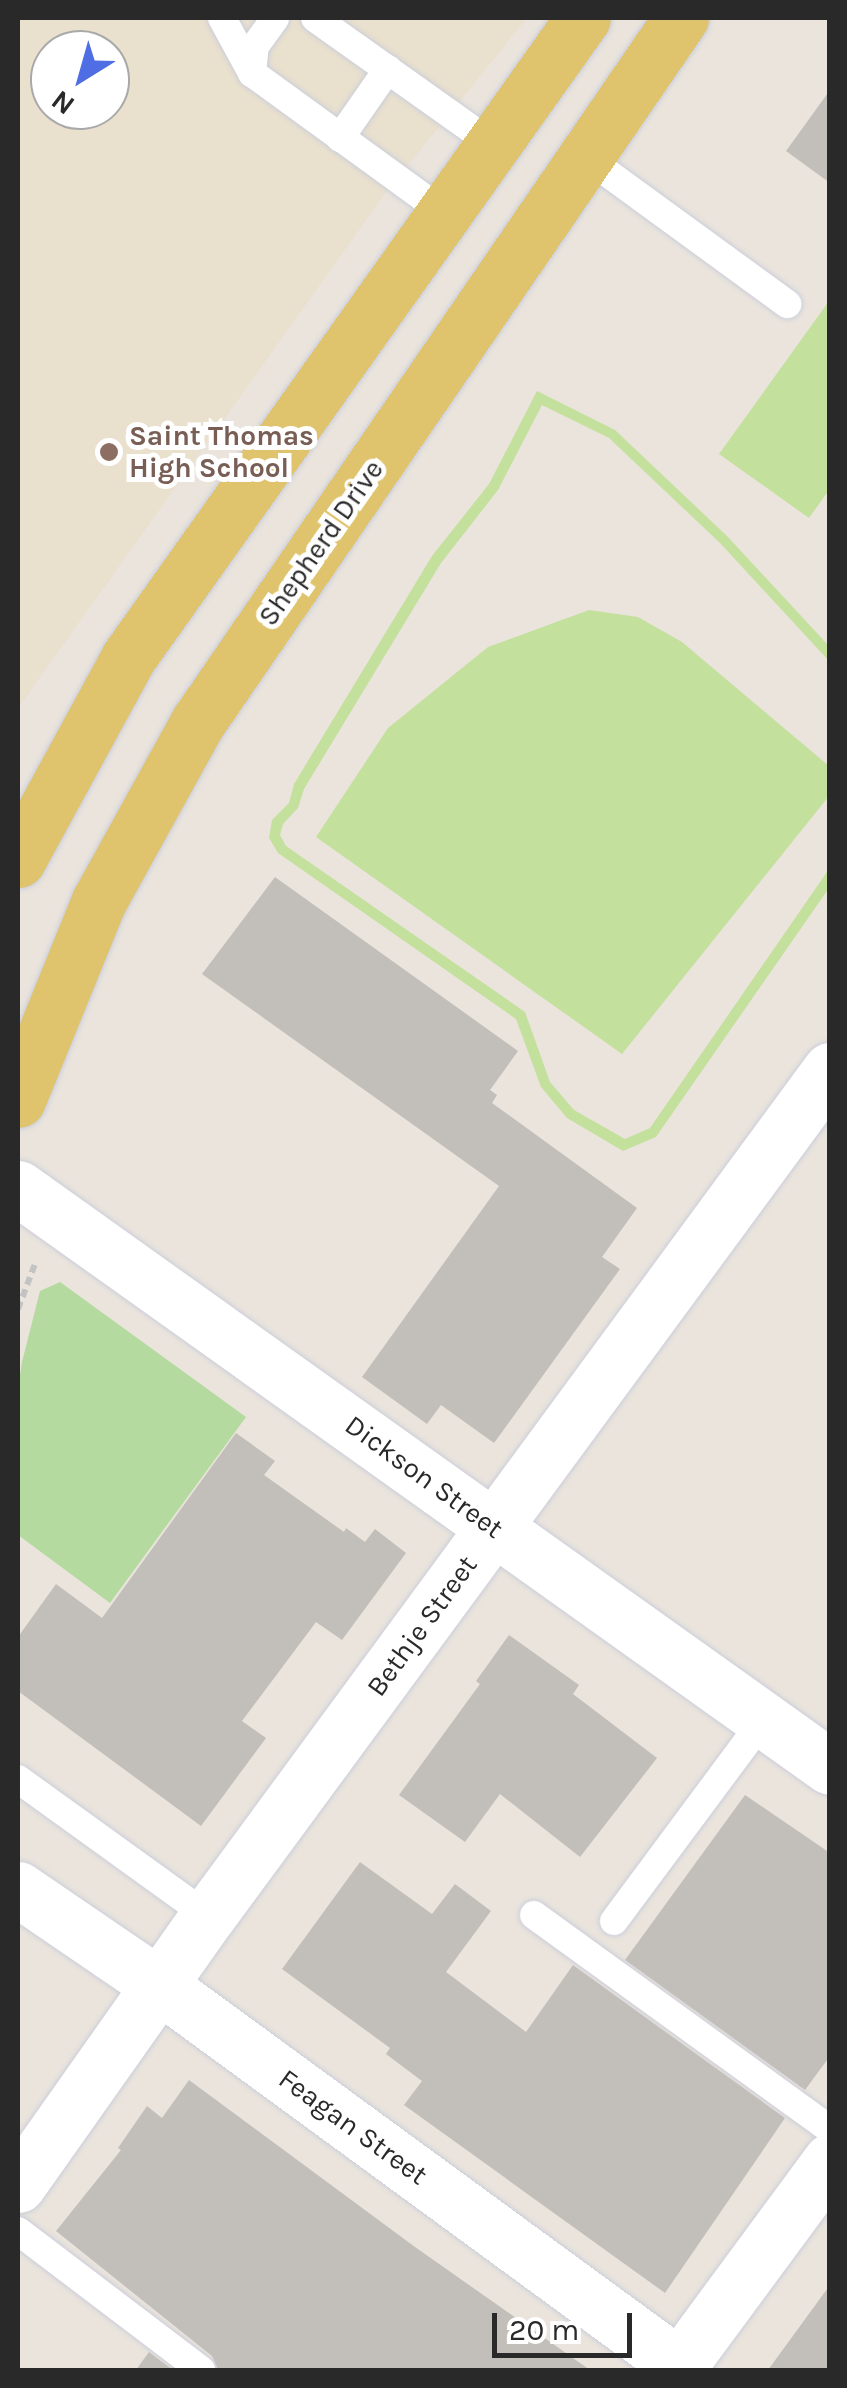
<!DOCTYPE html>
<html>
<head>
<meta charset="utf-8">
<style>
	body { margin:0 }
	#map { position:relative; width:847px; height:2388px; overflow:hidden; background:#eae4dd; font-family:Karla,sans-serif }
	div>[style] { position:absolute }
	.education>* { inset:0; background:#e9e0ce }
	.green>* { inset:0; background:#b5daa0 }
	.pitch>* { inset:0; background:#c4e09d }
	.building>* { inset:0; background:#c2beb9 }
	.path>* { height:6px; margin-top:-3px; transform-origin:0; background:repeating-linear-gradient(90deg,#c3c3c3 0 8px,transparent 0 13px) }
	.roads { filter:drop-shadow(0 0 2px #cbced9) drop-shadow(0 0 2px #cbced9) }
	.service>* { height:28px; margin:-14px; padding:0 14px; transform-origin:14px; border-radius:14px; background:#fff }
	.minor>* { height:55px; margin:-27.5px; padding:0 27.5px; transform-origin:27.5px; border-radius:27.5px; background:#fff }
	.tertiary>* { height:55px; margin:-27.5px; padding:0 27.5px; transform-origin:27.5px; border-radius:27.5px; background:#fff }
	.primary>* { height:55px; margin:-27.5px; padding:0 27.5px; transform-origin:27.5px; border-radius:27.5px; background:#dfc36d }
	.dots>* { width:28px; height:28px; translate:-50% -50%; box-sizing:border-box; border:5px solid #fff; border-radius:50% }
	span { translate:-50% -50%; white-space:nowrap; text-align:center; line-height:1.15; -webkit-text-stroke:10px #fff; paint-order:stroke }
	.education-label { font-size:28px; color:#785e54; font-weight:700 }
	.left { translate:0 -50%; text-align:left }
	.street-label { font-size:28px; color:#292929 }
	.frame { position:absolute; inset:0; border:20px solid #292929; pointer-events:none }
	.north { position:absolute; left:30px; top:30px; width:100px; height:100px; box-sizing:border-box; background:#fff; border:2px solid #a9a9a9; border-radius:50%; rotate:217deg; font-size:28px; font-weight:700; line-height:40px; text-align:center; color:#292929 }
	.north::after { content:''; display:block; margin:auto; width:35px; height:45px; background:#506ee3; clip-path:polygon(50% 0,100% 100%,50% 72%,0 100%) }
	.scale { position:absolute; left:492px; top:2313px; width:140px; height:45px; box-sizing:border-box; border:5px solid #292929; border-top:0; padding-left:12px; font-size:30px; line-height:35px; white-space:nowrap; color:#292929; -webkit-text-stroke:8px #fff; paint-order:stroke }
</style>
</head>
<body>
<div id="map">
	<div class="education">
		<div style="clip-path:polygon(evenodd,18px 18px,527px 18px,384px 195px,18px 708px,18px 18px,50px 50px,110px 50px,110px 110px,50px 110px,50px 50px)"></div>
	</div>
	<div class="green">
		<div style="clip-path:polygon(60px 1282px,246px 1417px,110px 1603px,18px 1535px,18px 1388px,22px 1362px,40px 1291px)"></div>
	</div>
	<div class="pitch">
		<div style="clip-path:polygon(829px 301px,829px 490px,809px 518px,719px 454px)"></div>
		<div style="clip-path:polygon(537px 391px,615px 430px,727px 536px,829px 646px,829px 661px,720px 543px,609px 438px,542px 405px,498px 490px,441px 563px,304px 789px,298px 808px,283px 824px,280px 835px,286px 846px,525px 1012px,550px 1082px,574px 1110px,625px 1139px,650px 1128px,829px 869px,829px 888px,656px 1137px,623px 1151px,567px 1118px,541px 1087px,516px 1019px,278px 853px,269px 838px,272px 820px,289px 803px,294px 784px,432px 556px,489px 484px)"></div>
		<div style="clip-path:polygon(589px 610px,638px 617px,682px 642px,829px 766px,829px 796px,622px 1054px,316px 837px,388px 728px,488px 647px)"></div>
	</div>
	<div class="building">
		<div style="clip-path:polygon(830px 90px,830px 183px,786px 151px)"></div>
		<div style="clip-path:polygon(275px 877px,518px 1051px,490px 1090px,497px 1095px,492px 1103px,637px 1208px,602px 1257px,620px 1269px,494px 1443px,441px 1405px,427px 1424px,362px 1377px,499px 1186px,202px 974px)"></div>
		<div style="clip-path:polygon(236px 1433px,275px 1461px,264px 1475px,344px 1532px,346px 1528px,365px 1542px,375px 1529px,406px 1553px,342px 1640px,316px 1622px,242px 1721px,266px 1738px,201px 1826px,18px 1691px,18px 1637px,56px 1584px,102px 1618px)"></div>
		<div style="clip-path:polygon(509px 1635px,579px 1685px,573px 1694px,657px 1758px,580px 1857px,500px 1794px,465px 1842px,399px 1795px,480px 1684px,476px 1681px)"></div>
		<div style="clip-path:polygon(745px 1795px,830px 1853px,830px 2056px,805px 2090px,625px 1960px)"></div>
		<div style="clip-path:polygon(360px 1862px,432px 1914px,455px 1884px,491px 1911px,446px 1972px,526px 2032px,573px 1965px,785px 2118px,665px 2293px,404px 2105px,422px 2081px,386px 2054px,390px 2048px,282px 1969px)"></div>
		<div style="clip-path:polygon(189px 2080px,415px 2247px,590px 2370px,218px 2370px,212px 2356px,56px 2231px,121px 2150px,118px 2148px,147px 2106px,162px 2118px)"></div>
		<div style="clip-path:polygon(830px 2285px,830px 2370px,768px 2370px)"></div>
		<div style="clip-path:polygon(149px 2352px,173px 2370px,136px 2370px)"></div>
	</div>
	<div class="path">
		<div style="left:18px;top:1309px;width:48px;rotate:-69.3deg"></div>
	</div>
	<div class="roads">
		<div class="service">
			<div style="left:222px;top:18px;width:63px;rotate:61.4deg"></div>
			<div style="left:252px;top:73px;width:238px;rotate:36deg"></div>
			<div style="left:315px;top:18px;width:221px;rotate:35.4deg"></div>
			<div style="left:252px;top:73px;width:27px;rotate:-84deg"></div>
			<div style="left:255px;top:46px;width:34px;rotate:-54deg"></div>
			<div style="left:340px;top:138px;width:84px;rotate:-55.2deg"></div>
			<div style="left:587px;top:158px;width:248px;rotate:36.1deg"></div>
			<div style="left:18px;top:1779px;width:234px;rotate:35.8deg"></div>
			<div style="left:534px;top:1915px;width:365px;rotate:35.9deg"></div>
			<div style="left:614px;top:1921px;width:252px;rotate:-53.4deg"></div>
			<div style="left:18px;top:2231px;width:230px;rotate:37.2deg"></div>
		</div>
		<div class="minor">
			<div style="left:18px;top:1188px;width:997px;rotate:35.49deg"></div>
			<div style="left:18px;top:2185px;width:329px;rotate:-54.8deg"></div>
			<div style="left:208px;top:1916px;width:1050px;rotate:-53.68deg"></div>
			<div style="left:676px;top:2370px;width:260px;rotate:-53.6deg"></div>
		</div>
		<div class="tertiary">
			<div style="left:18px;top:1889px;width:172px;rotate:34.3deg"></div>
			<div style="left:160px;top:1986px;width:650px;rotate:36.18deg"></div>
		</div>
		<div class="primary">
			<div style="left:18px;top:860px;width:230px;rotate:-61.4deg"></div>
			<div style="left:128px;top:658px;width:785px;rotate:-54.59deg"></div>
			<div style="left:18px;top:1100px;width:215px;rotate:-67.9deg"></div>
			<div style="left:99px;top:901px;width:205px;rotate:-61.1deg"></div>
			<div style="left:198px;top:722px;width:854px;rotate:-55.55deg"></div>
		</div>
	</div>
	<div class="dots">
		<div style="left:109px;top:452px;background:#8d6e63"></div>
	</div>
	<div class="education-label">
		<span class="left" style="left:129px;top:452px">Saint Thomas<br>High School</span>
	</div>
	<div class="street-label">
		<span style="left:321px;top:543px;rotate:-55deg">Shepherd Drive</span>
		<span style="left:424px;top:1477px;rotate:36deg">Dickson Street</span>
		<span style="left:422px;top:1626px;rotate:-54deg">Bethje Street</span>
		<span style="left:353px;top:2127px;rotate:36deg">Feagan Street</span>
	</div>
	<div class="frame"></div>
	<div class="north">N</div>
	<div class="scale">20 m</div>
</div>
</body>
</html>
